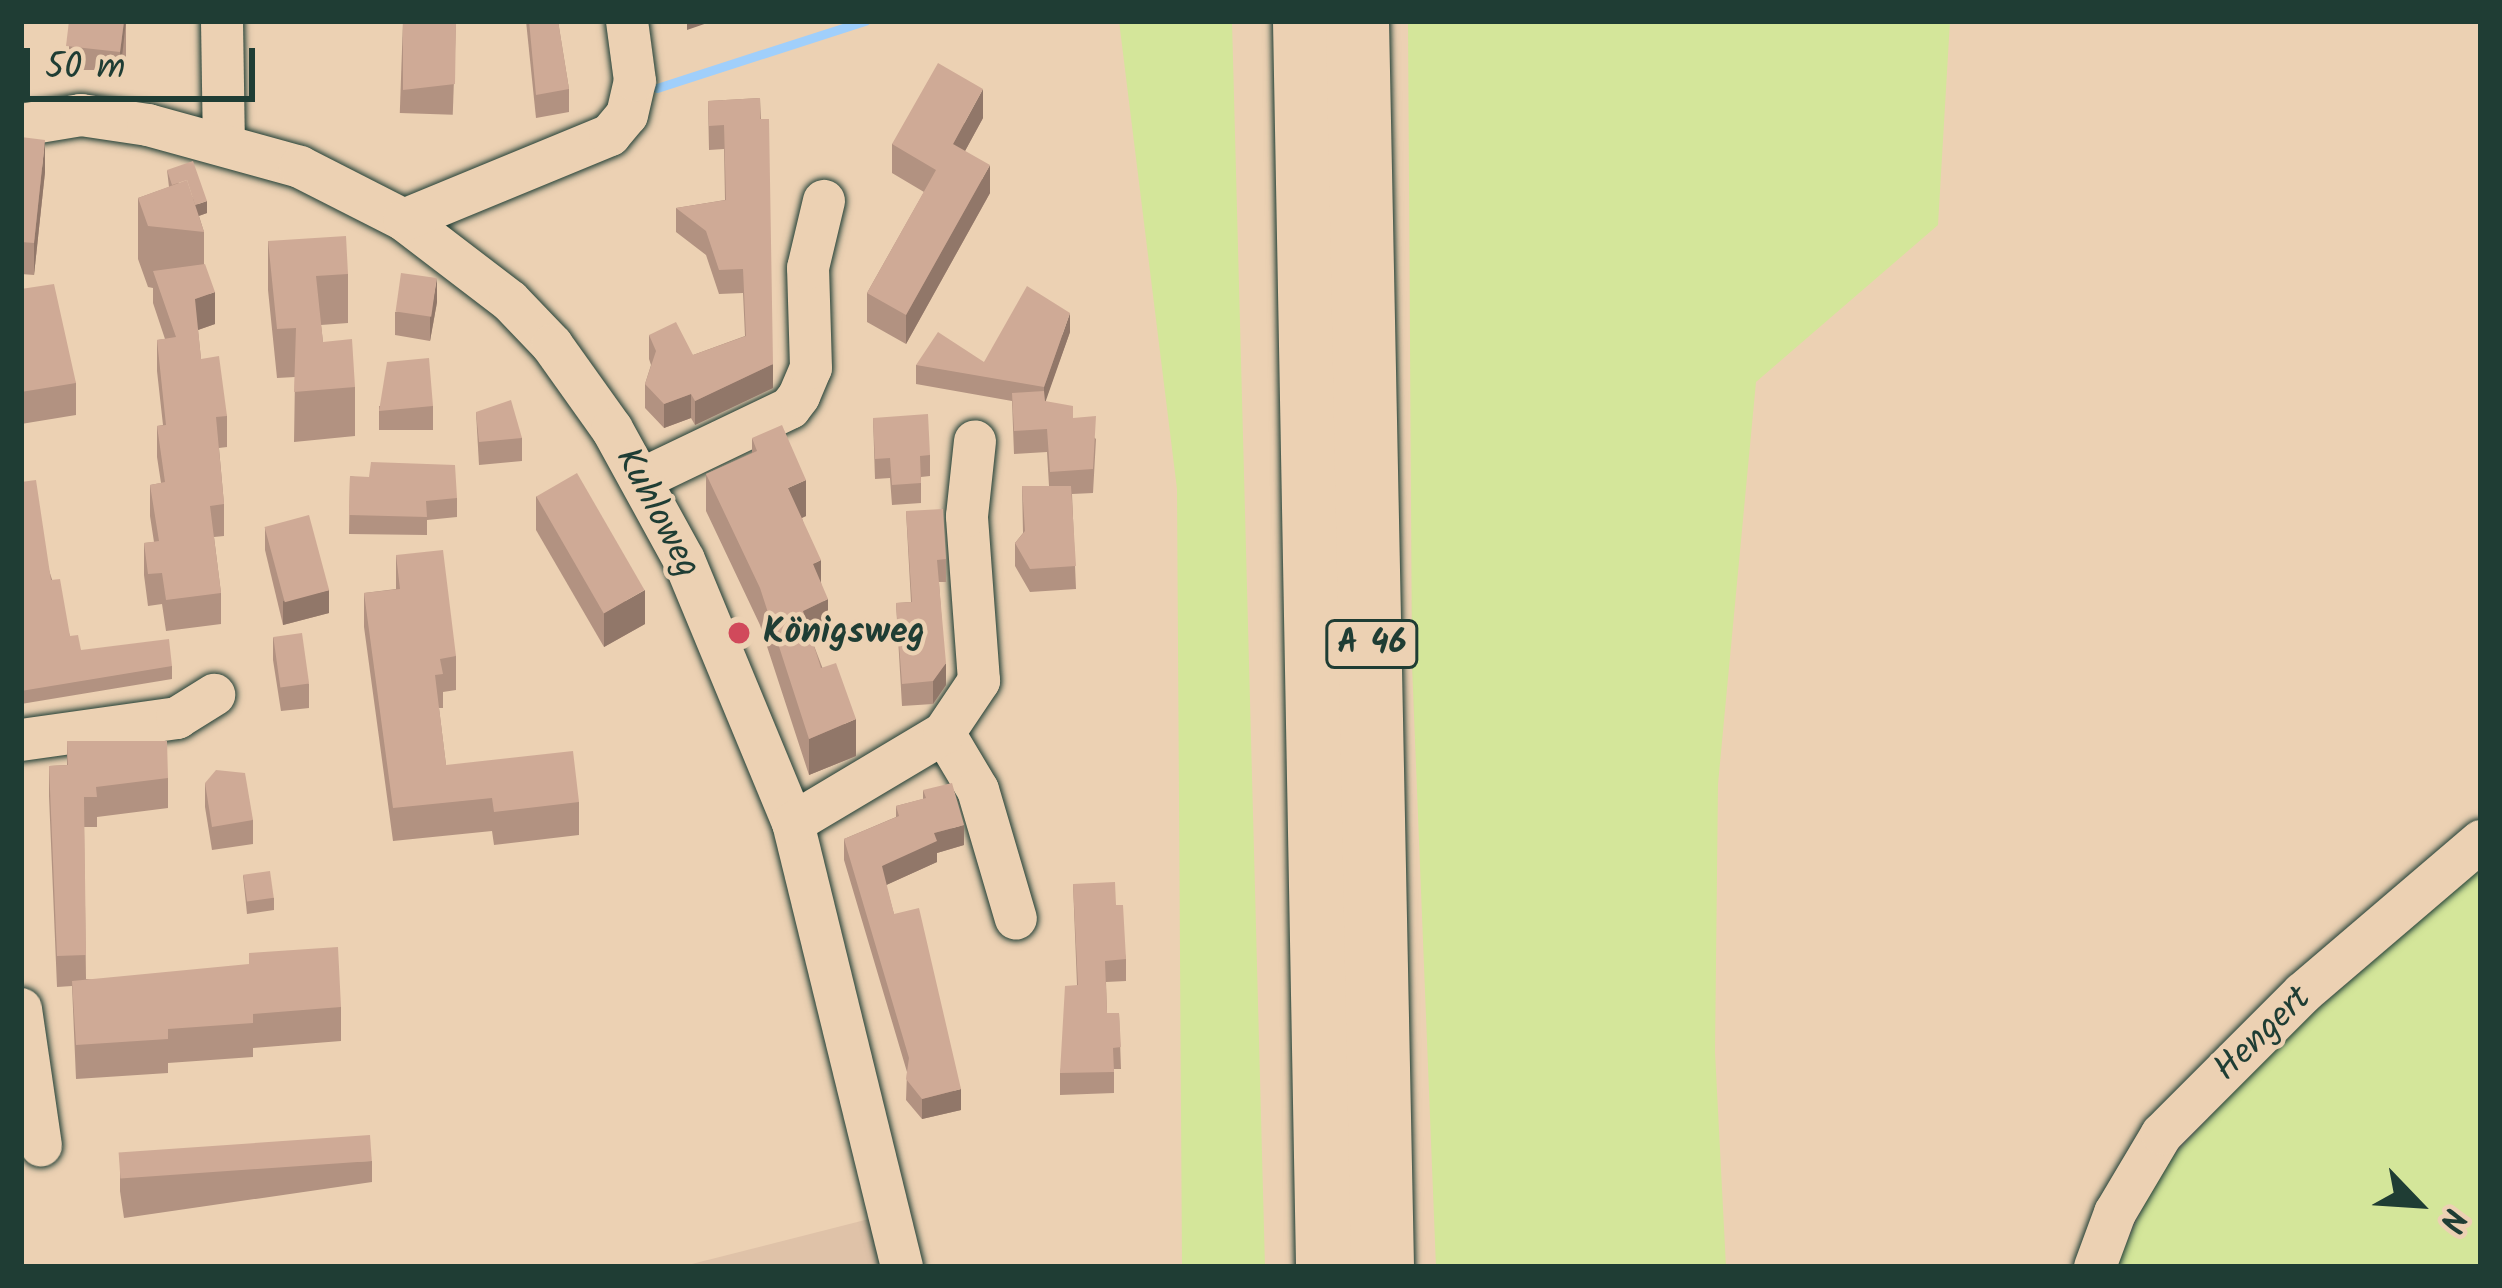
<!DOCTYPE html>
<html>
<head>
<meta charset="utf-8">
<style>
	body { margin:0 }
	#map { position:relative; width:2502px; height:1288px; overflow:hidden; background:#ecd1b3; font-family:Kalam,sans-serif }
	div>[style] { position:absolute }
	.built>* { inset:0; background:#dfc2a8 }
	.green>* { inset:0; background:#d4e69a }
	.stream>* { height:9px; margin:-4.5px; padding:0 4.5px; transform-origin:4.5px; border-radius:4.5px; background:#a0cffb }
	.roads { filter:drop-shadow(0 0 3px #1f3d34) drop-shadow(0 0 3px #1f3d34) }
	.minor>* { height:42px; margin:-21px; padding:0 21px; transform-origin:21px; border-radius:21px; background:#ecd1b3 }
	.highway>* { height:63px; margin:-31.5px; padding:0 31.5px; transform-origin:31.5px; border-radius:31.5px; background:#ecd1b3 }
	.wall>* { inset:0; background:#b29281; transform-origin:0 0 }
	.shaded-wall>* { inset:0; background:#917769 }
	.building>* { inset:0; background:#cfaa96; transform-origin:0 0 }
	.dots>* { width:33px; height:33px; translate:-50% -50%; box-sizing:border-box; border:6px solid #ecd1b3; border-radius:50% }
	span { translate:-50% -50%; white-space:nowrap; text-align:center; line-height:1.15; -webkit-text-stroke:9px #ecd1b3; paint-order:stroke }
	.shield-label span { padding:3px 9px; background:#ecd1b3; border:3px solid; border-radius:9px; -webkit-text-stroke-width:0 }
	.shield-label { font-size:33px; color:#1f3d34; font-weight:700 }
	.street-label { font-size:36px; color:#1f3d34 }
	.poi-label { font-size:36px; color:#1f3d34; font-weight:700 }
	.left { translate:0 -50%; text-align:left }
	.frame { position:absolute; inset:0; border:24px solid #1f3d34; pointer-events:none }
	.north { position:absolute; left:2358px; top:1144px; width:120px; height:120px; -webkit-text-stroke:9px #ecd1b3; paint-order:stroke; rotate:115deg; font-size:33px; font-weight:700; line-height:48px; text-align:center; color:#1f3d34 }
	.north::after { content:''; display:block; margin:auto; width:42px; height:54px; background:#1f3d34; clip-path:polygon(50% 0,100% 100%,50% 72%,0 100%) }
	.scale { position:absolute; left:24px; top:48px; width:231px; height:54px; box-sizing:border-box; border:6px solid #1f3d34; border-top:0; padding-left:15px; font-size:36px; line-height:42px; white-space:nowrap; color:#1f3d34; -webkit-text-stroke:9px #ecd1b3; paint-order:stroke }
</style>
</head>
<body>
<div id="map">
	<div class="built">
		<div style="clip-path:polygon(869px 1219px,881px 1267px,680px 1267px)"></div>
	</div>
	<div class="green">
		<div style="clip-path:polygon(1119px 21px,1232px 21px,1265px 1267px,1182px 1267px,1177px 489px)"></div>
		<div style="clip-path:polygon(1408px 21px,1950px 21px,1938px 225px,1756px 382px,1718px 784px,1715px 1052px,1726px 1267px,1436px 1267px,1412px 665px)"></div>
		<div style="clip-path:polygon(2481px 868px,2481px 1267px,2116px 1267px,2160px 1170px,2284px 1038px)"></div>
	</div>
	<div class="stream">
		<div style="left:657px;top:88px;width:219px;rotate:-17.9deg"></div>
	</div>
	<div class="roads">
		<div class="minor">
			<div style="left:222px;top:21px;width:122px;rotate:89.1deg"></div>
			<div style="left:21px;top:125px;width:61px;rotate:-9.5deg"></div>
			<div style="left:81px;top:115px;width:68px;rotate:8.5deg"></div>
			<div style="left:148px;top:125px;width:158px;rotate:15.4deg"></div>
			<div style="left:300px;top:167px;width:117px;rotate:27deg"></div>
			<div style="left:404px;top:220px;width:133px;rotate:37.4deg"></div>
			<div style="left:510px;top:301px;width:61px;rotate:46.3deg"></div>
			<div style="left:552px;top:345px;width:103px;rotate:54.5deg"></div>
			<div style="left:612px;top:429px;width:149px;rotate:61.2deg"></div>
			<div style="left:684px;top:560px;width:285px;rotate:67.5deg"></div>
			<div style="left:793px;top:823px;width:457px;rotate:76.2deg"></div>
			<div style="left:404px;top:220px;width:223px;rotate:-22.4deg"></div>
			<div style="left:610px;top:135px;width:26px;rotate:-50deg"></div>
			<div style="left:627px;top:115px;width:35px;rotate:-77deg"></div>
			<div style="left:635px;top:81px;width:61px;rotate:-97.6deg"></div>
			<div style="left:642px;top:479px;width:164px;rotate:-25.6deg"></div>
			<div style="left:790px;top:408px;width:15px;rotate:-53deg"></div>
			<div style="left:799px;top:396px;width:30px;rotate:-67deg"></div>
			<div style="left:811px;top:368px;width:100px;rotate:-91.7deg"></div>
			<div style="left:808px;top:268px;width:69px;rotate:-76.6deg"></div>
			<div style="left:944px;top:733px;width:66px;rotate:59.2deg"></div>
			<div style="left:978px;top:790px;width:134px;rotate:73.6deg"></div>
			<div style="left:21px;top:740px;width:158px;rotate:-8deg"></div>
			<div style="left:177px;top:718px;width:44px;rotate:-31.9deg"></div>
			<div style="left:793px;top:823px;width:176px;rotate:-30.8deg"></div>
			<div style="left:944px;top:733px;width:63px;rotate:-56.1deg"></div>
			<div style="left:979px;top:681px;width:165px;rotate:-94.2deg"></div>
			<div style="left:967px;top:516px;width:75px;rotate:-83.9deg"></div>
			<div style="left:21px;top:1009px;width:138px;rotate:81.7deg"></div>
			<div style="left:2095px;top:1267px;width:58px;rotate:-69.7deg"></div>
			<div style="left:2115px;top:1213px;width:92px;rotate:-59.3deg"></div>
			<div style="left:2162px;top:1134px;width:199px;rotate:-45deg"></div>
			<div style="left:2303px;top:993px;width:234px;rotate:-40.5deg"></div>
		</div>
		<div class="highway">
			<div style="left:1304px;top:21px;width:1246px;rotate:88.94deg"></div>
			<div style="left:1357px;top:21px;width:1246px;rotate:88.85deg"></div>
		</div>
	</div>
	<div class="wall">
		<div style="left:69px;top:21px;width:57px;height:49px"></div>
		<div style="left:403px;top:21px;width:53px;height:92px;rotate:2deg"></div>
		<div style="clip-path:polygon(526px 21px,558px 21px,569px 89px,569px 112px,536px 118px)"></div>
		<div style="clip-path:polygon(760px 98px,773px 388px,695px 425px,691px 418px,664px 428px,645px 408px,645px 384px,651px 365px,649px 359px,649px 335px,693px 355px,745px 336px,743px 293px,719px 294px,706px 255px,676px 232px,676px 208px,725px 200px,724px 149px,709px 150px,708px 101px)"></div>
		<div style="clip-path:polygon(983px 118px,965px 151px,990px 193px,906px 344px,867px 322px,867px 293px,924px 192px,892px 173px,892px 144px)"></div>
		<div style="clip-path:polygon(21px 137px,45px 172px,34px 275px,21px 274px)"></div>
		<div style="clip-path:polygon(167px 170px,207px 213px,199px 216px,204px 232px,204px 264px,215px 324px,198px 330px,201px 359px,227px 416px,227px 447px,219px 448px,224px 504px,224px 536px,214px 537px,221px 593px,221px 624px,166px 631px,162px 604px,148px 606px,144px 575px,144px 543px,154px 542px,150px 516px,150px 485px,161px 483px,157px 457px,157px 426px,163px 425px,157px 371px,157px 340px,165px 339px,153px 303px,153px 288px,148px 287px,138px 259px,138px 198px,169px 187px)"></div>
		<div style="clip-path:polygon(268px 241px,348px 274px,348px 323px,321px 325px,323px 342px,355px 387px,355px 436px,294px 442px,295px 377px,277px 378px,268px 290px)"></div>
		<div style="clip-path:polygon(21px 289px,76px 383px,76px 415px,21px 424px)"></div>
		<div style="clip-path:polygon(437px 302px,430px 341px,395px 335px,395px 312px)"></div>
		<div style="clip-path:polygon(1070px 332px,1045px 401px,1073px 418px,1096px 439px,1093px 493px,1072px 494px,1076px 589px,1030px 592px,1015px 566px,1015px 543px,1023px 533px,1022px 486px,1049px 486px,1047px 452px,1014px 454px,1012px 401px,916px 384px,916px 365px,984px 362px)"></div>
		<div style="left:433px;top:406px;width:24px;height:54px;rotate:90deg"></div>
		<div style="clip-path:polygon(476px 412px,522px 438px,522px 461px,479px 465px)"></div>
		<div style="clip-path:polygon(873px 418px,930px 455px,930px 476px,921px 477px,921px 503px,892px 505px,890px 478px,875px 479px)"></div>
		<div style="clip-path:polygon(752px 438px,806px 516px,802px 518px,821px 582px,828px 636px,813px 643px,856px 756px,809px 775px,760px 625px,706px 511px,706px 474px,752px 453px)"></div>
		<div style="clip-path:polygon(350px 476px,457px 498px,457px 517px,427px 520px,427px 535px,349px 534px)"></div>
		<div style="clip-path:polygon(21px 482px,70px 636px,81px 650px,172px 666px,172px 679px,21px 704px)"></div>
		<div style="clip-path:polygon(536px 496px,645px 624px,604px 647px,536px 530px)"></div>
		<div style="clip-path:polygon(906px 511px,946px 559px,946px 582px,939px 582px,946px 685px,933px 704px,902px 706px,896px 603px,911px 602px)"></div>
		<div style="clip-path:polygon(265px 527px,329px 613px,283px 625px,265px 550px)"></div>
		<div style="clip-path:polygon(396px 555px,456px 656px,456px 690px,443px 692px,443px 708px,439px 708px,446px 765px,579px 802px,579px 835px,494px 845px,492px 831px,393px 841px,364px 627px,364px 593px,396px 589px)"></div>
		<div style="clip-path:polygon(273px 637px,309px 684px,309px 708px,281px 711px,273px 660px)"></div>
		<div style="clip-path:polygon(67px 741px,168px 778px,168px 808px,97px 817px,97px 827px,84px 827px,86px 979px,341px 1007px,341px 1041px,253px 1048px,253px 1057px,168px 1063px,168px 1073px,76px 1079px,72px 986px,57px 987px,49px 796px,49px 766px,67px 765px)"></div>
		<div style="clip-path:polygon(205px 783px,253px 820px,253px 844px,212px 850px,205px 807px)"></div>
		<div style="clip-path:polygon(923px 790px,964px 845px,937px 853px,937px 862px,886px 885px,894px 914px,961px 1110px,922px 1119px,906px 1100px,907px 1072px,844px 860px,844px 839px,896px 817px,896px 806px,923px 799px)"></div>
		<div style="clip-path:polygon(243px 875px,274px 898px,274px 910px,247px 914px)"></div>
		<div style="clip-path:polygon(1073px 884px,1116px 905px,1126px 959px,1126px 981px,1106px 982px,1107px 1013px,1119px 1013px,1121px 1069px,1114px 1069px,1114px 1093px,1060px 1095px,1060px 1073px,1077px 985px)"></div>
		<div style="clip-path:polygon(372px 1161px,372px 1182px,124px 1218px,120px 1191px,120px 1170px)"></div>
	</div>
	<div class="shaded-wall">
		<div style="clip-path:polygon(124px 21px,126px 21px,120px 75px,120px 52px)"></div>
		<div style="clip-path:polygon(687px 21px,713px 21px,687px 30px)"></div>
		<div style="clip-path:polygon(983px 89px,983px 118px,953px 173px,953px 144px)"></div>
		<div style="clip-path:polygon(45px 140px,45px 172px,34px 275px,34px 243px)"></div>
		<div style="clip-path:polygon(990px 165px,990px 193px,906px 344px,906px 315px)"></div>
		<div style="clip-path:polygon(207px 201px,207px 213px,181px 222px,181px 210px)"></div>
		<div style="clip-path:polygon(437px 278px,437px 302px,430px 341px,430px 317px)"></div>
		<div style="clip-path:polygon(215px 292px,215px 324px,195px 331px,195px 299px)"></div>
		<div style="clip-path:polygon(1070px 313px,1070px 332px,1044px 406px,1044px 387px)"></div>
		<div style="clip-path:polygon(773px 364px,773px 388px,695px 425px,695px 401px)"></div>
		<div style="clip-path:polygon(691px 394px,691px 418px,664px 428px,664px 404px)"></div>
		<div style="clip-path:polygon(806px 480px,806px 516px,788px 524px,788px 488px)"></div>
		<div style="clip-path:polygon(821px 560px,821px 597px,813px 564px)"></div>
		<div style="clip-path:polygon(329px 590px,329px 613px,283px 625px,283px 601px)"></div>
		<div style="clip-path:polygon(645px 590px,645px 624px,604px 647px,604px 613px)"></div>
		<div style="clip-path:polygon(828px 599px,828px 636px,803px 648px,803px 611px)"></div>
		<div style="clip-path:polygon(946px 663px,946px 685px,933px 704px,933px 681px)"></div>
		<div style="clip-path:polygon(856px 719px,856px 756px,809px 775px,809px 739px)"></div>
		<div style="clip-path:polygon(964px 825px,964px 845px,937px 853px,937px 862px,882px 887px,882px 866px,934px 833px)"></div>
		<div style="clip-path:polygon(961px 1089px,961px 1110px,922px 1119px,922px 1099px)"></div>
	</div>
	<div class="building">
		<div style="clip-path:polygon(69px 21px,124px 21px,120px 52px,66px 46px)"></div>
		<div style="clip-path:polygon(403px 21px,448px 21px,449px 24px,456px 23px,455px 84px,403px 90px)"></div>
		<div style="clip-path:polygon(529px 21px,558px 21px,569px 89px,536px 95px)"></div>
		<div style="clip-path:polygon(938px 63px,983px 89px,953px 144px,990px 165px,906px 315px,867px 293px,936px 170px,892px 144px)"></div>
		<div style="clip-path:polygon(760px 98px,760px 119px,769px 119px,773px 364px,695px 401px,691px 394px,664px 404px,645px 384px,656px 351px,649px 335px,676px 322px,693px 355px,746px 336px,743px 269px,719px 270px,706px 231px,676px 208px,726px 200px,724px 125px,709px 126px,708px 101px)"></div>
		<div style="clip-path:polygon(21px 137px,45px 140px,34px 243px,21px 242px)"></div>
		<div style="clip-path:polygon(193px 161px,207px 201px,195px 205px,187px 180px,172px 185px,167px 170px)"></div>
		<div style="clip-path:polygon(187px 180px,204px 232px,148px 226px,138px 198px)"></div>
		<div style="clip-path:polygon(346px 236px,348px 274px,316px 276px,323px 342px,352px 339px,355px 387px,294px 392px,296px 328px,277px 329px,268px 241px)"></div>
		<div style="clip-path:polygon(205px 264px,215px 292px,195px 299px,201px 359px,219px 356px,227px 416px,216px 417px,224px 504px,210px 506px,221px 593px,166px 600px,162px 573px,148px 574px,144px 543px,159px 541px,150px 485px,165px 482px,157px 426px,166px 425px,157px 340px,176px 337px,153px 271px)"></div>
		<div style="left:401px;top:273px;width:36px;height:39px;rotate:8deg"></div>
		<div style="clip-path:polygon(54px 284px,76px 383px,21px 392px,21px 305px,24px 305px,21px 289px)"></div>
		<div style="clip-path:polygon(1027px 286px,1070px 313px,1044px 387px,916px 365px,938px 332px,984px 362px)"></div>
		<div style="clip-path:polygon(429px 358px,433px 406px,379px 411px,387px 362px)"></div>
		<div style="clip-path:polygon(1044px 391px,1045px 401px,1073px 406px,1073px 418px,1096px 416px,1093px 469px,1050px 472px,1047px 429px,1014px 431px,1012px 393px)"></div>
		<div style="clip-path:polygon(511px 400px,522px 438px,479px 442px,476px 412px)"></div>
		<div style="clip-path:polygon(928px 414px,930px 455px,920px 456px,921px 483px,892px 485px,890px 458px,875px 459px,873px 418px)"></div>
		<div style="clip-path:polygon(782px 425px,806px 480px,788px 488px,821px 560px,813px 564px,828px 599px,803px 611px,821px 668px,836px 663px,856px 719px,809px 739px,760px 588px,706px 474px,757px 451px,752px 438px)"></div>
		<div style="clip-path:polygon(371px 462px,455px 465px,457px 498px,426px 501px,427px 517px,349px 515px,350px 476px,369px 477px)"></div>
		<div style="left:577px;top:473px;width:135px;height:47px;rotate:60deg"></div>
		<div style="clip-path:polygon(36px 480px,51px 580px,60px 579px,70px 636px,78px 635px,81px 650px,169px 639px,172px 666px,21px 691px,21px 482px)"></div>
		<div style="clip-path:polygon(1022px 486px,1071px 486px,1076px 566px,1030px 569px,1015px 543px,1025px 531px)"></div>
		<div style="clip-path:polygon(943px 509px,946px 559px,937px 560px,946px 663px,933px 681px,902px 684px,896px 603px,912px 602px,906px 511px)"></div>
		<div style="left:309px;top:515px;width:78px;height:46px;rotate:75deg"></div>
		<div style="clip-path:polygon(443px 550px,456px 656px,440px 659px,443px 674px,435px 675px,446px 765px,573px 751px,579px 802px,494px 812px,492px 798px,393px 808px,364px 593px,400px 589px,396px 555px)"></div>
		<div style="left:302px;top:633px;width:51px;height:29px;rotate:82deg"></div>
		<div style="clip-path:polygon(67px 741px,167px 741px,168px 778px,96px 787px,97px 797px,84px 797px,86px 955px,57px 956px,49px 766px,68px 765px)"></div>
		<div style="clip-path:polygon(216px 770px,245px 773px,253px 820px,212px 827px,205px 783px)"></div>
		<div style="clip-path:polygon(952px 783px,964px 825px,934px 833px,937px 841px,882px 866px,894px 914px,919px 908px,961px 1089px,922px 1099px,906px 1079px,909px 1058px,844px 839px,899px 816px,896px 806px,926px 798px,923px 790px)"></div>
		<div style="left:270px;top:871px;width:27px;height:27px;rotate:82deg"></div>
		<div style="clip-path:polygon(1115px 882px,1116px 905px,1123px 905px,1126px 959px,1105px 961px,1107px 1013px,1119px 1013px,1121px 1047px,1113px 1048px,1114px 1072px,1060px 1073px,1065px 986px,1078px 985px,1073px 884px)"></div>
		<div style="clip-path:polygon(338px 947px,341px 1007px,253px 1014px,253px 1023px,168px 1029px,168px 1039px,76px 1045px,72px 981px,249px 964px,249px 953px)"></div>
		<div style="left:370px;top:1135px;width:26px;height:252px;rotate:86deg"></div>
	</div>
	<div class="dots">
		<div style="left:739px;top:633px;background:#d1495b"></div>
	</div>
	<div class="shield-label">
		<span style="left:1372px;top:644px">A 46</span>
	</div>
	<div class="street-label">
		<span style="left:657px;top:513px;rotate:62deg">Kuhloweg</span>
		<span style="left:2263px;top:1034px;rotate:-44deg">Hengert</span>
	</div>
	<div class="poi-label">
		<span class="left" style="left:763px;top:633px">Königsweg</span>
	</div>
	<div class="frame"></div>
	<div class="north">N</div>
	<div class="scale">50 m</div>
</div>
</body>
</html>
